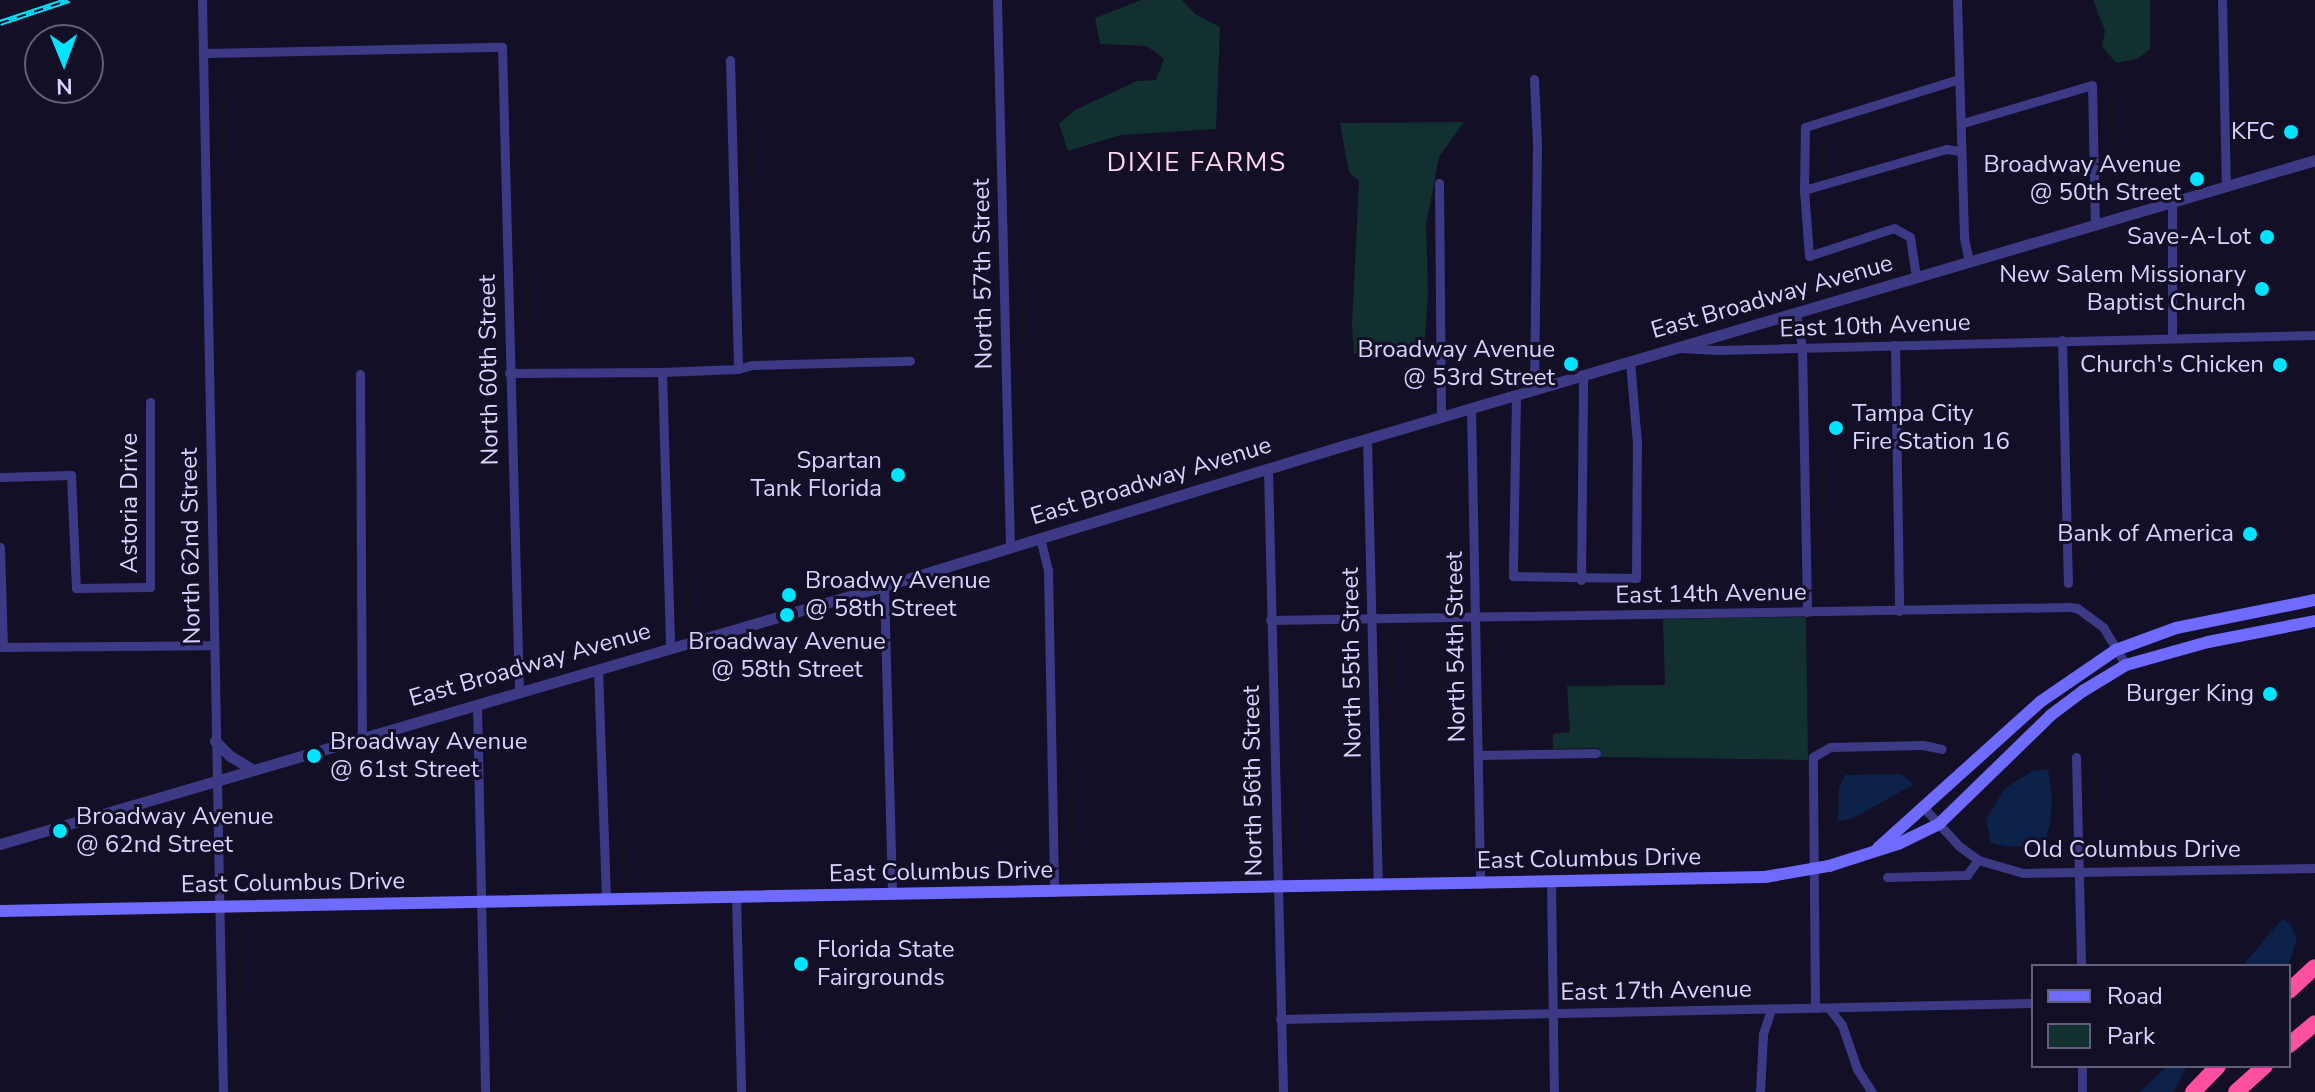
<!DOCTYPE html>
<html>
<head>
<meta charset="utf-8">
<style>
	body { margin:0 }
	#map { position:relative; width:2315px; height:1092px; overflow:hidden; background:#130f26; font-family:"Nunito Sans",sans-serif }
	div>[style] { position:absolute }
	.green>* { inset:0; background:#12302f }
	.water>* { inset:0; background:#0c2248 }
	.minor>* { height:9px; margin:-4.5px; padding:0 4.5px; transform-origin:4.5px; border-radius:4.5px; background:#3d3a85 }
	.tertiary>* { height:11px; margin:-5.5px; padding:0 5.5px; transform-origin:5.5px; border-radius:5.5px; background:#3d3a85 }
	.secondary>* { height:12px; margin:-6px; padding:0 6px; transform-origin:6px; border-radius:6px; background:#6f6bff }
	.motorway>* { height:16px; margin:-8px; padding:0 8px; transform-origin:8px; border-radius:8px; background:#ff4fa3 }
	.rail>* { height:6px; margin-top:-3px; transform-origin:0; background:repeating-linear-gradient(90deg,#130f26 0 9px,#00e5ff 0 18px); box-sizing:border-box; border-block:2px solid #00e5ff }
	.dots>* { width:22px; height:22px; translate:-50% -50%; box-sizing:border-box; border:4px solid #130f26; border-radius:50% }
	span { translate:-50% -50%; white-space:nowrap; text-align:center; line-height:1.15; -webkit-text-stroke:6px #130f26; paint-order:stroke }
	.poi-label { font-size:24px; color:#d9d4ff }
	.right { translate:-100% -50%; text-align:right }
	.left { translate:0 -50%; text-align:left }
	.street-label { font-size:24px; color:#d9d4ff }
	.neighbourhood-label { font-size:26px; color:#ffd6f0; letter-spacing:2px }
	.legend { position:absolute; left:2031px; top:964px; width:260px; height:104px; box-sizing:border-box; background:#130f26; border:2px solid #625e7d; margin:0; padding:10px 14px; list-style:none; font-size:24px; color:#d9d4ff }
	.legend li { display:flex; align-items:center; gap:16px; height:40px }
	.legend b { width:40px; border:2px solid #625e7d }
	.north { position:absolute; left:24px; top:24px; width:80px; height:80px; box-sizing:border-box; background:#130f26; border:2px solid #625e7d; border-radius:50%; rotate:179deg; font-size:22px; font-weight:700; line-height:32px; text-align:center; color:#d9d4ff }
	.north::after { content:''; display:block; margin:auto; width:28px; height:36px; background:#00e5ff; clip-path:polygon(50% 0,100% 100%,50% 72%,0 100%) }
</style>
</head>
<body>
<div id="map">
	<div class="green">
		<div style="clip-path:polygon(1141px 0,1182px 0,1195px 14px,1220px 27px,1216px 129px,1121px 135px,1068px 151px,1059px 124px,1075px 110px,1137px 81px,1156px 80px,1164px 59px,1147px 46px,1100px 44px,1095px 18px)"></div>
		<div style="clip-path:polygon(2093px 0,2150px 0,2150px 49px,2137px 59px,2116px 63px,2102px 46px,2105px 31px)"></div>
		<div style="clip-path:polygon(1464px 122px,1439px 157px,1426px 225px,1428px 295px,1424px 348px,1354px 354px,1352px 324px,1359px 181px,1349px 172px,1340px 123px)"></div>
		<div style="clip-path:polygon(1806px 617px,1808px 760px,1600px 757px,1599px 748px,1553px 749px,1553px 734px,1570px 732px,1567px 686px,1665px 685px,1663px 619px)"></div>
	</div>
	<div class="water">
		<div style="clip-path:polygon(2048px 769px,2052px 799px,2050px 825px,2044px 844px,2010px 847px,1991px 843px,1986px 820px,2005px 788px,2032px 771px)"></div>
		<div style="clip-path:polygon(1901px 774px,1914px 784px,1854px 818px,1838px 821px,1839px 788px,1845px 775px)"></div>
		<div style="clip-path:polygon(2282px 919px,2290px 923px,2297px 939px,2288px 966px,2242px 966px)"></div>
		<div style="clip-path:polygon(2167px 1066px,2187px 1066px,2176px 1088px,2172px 1092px,2140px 1092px)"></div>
	</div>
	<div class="minor">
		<div style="left:202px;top:0;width:1092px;rotate:88.9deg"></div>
		<div style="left:997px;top:0;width:546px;rotate:88.64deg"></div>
		<div style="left:1957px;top:0;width:238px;rotate:88.3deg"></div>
		<div style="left:1964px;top:238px;width:25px;rotate:78deg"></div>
		<div style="left:2222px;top:0;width:187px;rotate:88.8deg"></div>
		<div style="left:204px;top:53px;width:298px;rotate:-1.2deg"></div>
		<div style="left:502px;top:47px;width:644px;rotate:88.49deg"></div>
		<div style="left:730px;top:60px;width:309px;rotate:88.5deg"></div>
		<div style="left:1963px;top:123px;width:134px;rotate:-16.4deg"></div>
		<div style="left:2092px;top:85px;width:141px;rotate:88.8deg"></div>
		<div style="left:1439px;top:183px;width:234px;rotate:89.5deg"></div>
		<div style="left:1804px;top:190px;width:148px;rotate:-16.1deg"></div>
		<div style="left:1946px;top:149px;width:15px;rotate:8deg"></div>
		<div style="left:2172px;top:203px;width:135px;rotate:90deg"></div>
		<div style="left:1916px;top:277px;width:40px;rotate:-98.5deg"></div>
		<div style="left:1910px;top:237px;width:18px;rotate:-151deg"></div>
		<div style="left:1894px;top:228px;width:89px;rotate:161.8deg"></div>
		<div style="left:1809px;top:256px;width:66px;rotate:-94.3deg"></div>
		<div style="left:1804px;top:190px;width:63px;rotate:-89.1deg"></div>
		<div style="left:1805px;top:127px;width:161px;rotate:-17.3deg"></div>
		<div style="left:1796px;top:313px;width:36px;rotate:80deg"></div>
		<div style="left:1802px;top:348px;width:264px;rotate:88.9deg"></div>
		<div style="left:2062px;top:340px;width:243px;rotate:88.6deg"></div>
		<div style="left:1895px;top:345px;width:266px;rotate:89.1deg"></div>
		<div style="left:1680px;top:348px;width:38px;rotate:3deg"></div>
		<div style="left:1718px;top:350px;width:597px;rotate:-1.44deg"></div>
		<div style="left:662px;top:372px;width:274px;rotate:88.3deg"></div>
		<div style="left:509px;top:373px;width:153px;rotate:-0.4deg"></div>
		<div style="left:662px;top:372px;width:76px;rotate:-2.3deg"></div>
		<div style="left:738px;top:369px;width:15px;rotate:-16deg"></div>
		<div style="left:752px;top:365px;width:158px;rotate:-1.5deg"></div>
		<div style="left:360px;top:374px;width:362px;rotate:89.7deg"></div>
		<div style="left:1534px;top:390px;width:247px;rotate:-89.3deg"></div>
		<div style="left:1537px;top:143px;width:64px;rotate:-92.7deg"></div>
		<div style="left:1516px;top:396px;width:180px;rotate:91deg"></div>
		<div style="left:1513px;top:576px;width:123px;rotate:0.9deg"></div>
		<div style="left:1636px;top:578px;width:135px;rotate:-89.6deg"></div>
		<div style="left:1637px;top:443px;width:81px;rotate:-94.9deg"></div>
		<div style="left:1471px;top:409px;width:475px;rotate:88.9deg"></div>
		<div style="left:1367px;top:439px;width:447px;rotate:88.6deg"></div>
		<div style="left:1268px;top:470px;width:622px;rotate:88.62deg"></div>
		<div style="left:0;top:477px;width:71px;rotate:-1.6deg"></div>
		<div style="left:71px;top:475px;width:113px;rotate:87.5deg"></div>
		<div style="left:76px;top:588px;width:74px;rotate:-0.8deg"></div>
		<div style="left:150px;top:587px;width:185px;rotate:-90deg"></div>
		<div style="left:1040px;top:538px;width:34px;rotate:76deg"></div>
		<div style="left:1048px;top:571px;width:321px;rotate:88.9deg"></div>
		<div style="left:0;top:547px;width:100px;rotate:88.3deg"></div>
		<div style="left:1581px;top:580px;width:204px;rotate:-89.4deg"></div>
		<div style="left:884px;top:586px;width:309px;rotate:88.5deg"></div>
		<div style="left:1270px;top:620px;width:798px;rotate:-0.93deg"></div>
		<div style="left:2068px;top:607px;width:9px;rotate:6deg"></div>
		<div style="left:2077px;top:608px;width:32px;rotate:36deg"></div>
		<div style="left:2103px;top:627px;width:44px;rotate:58.8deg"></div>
		<div style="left:0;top:647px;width:212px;rotate:-0.5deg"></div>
		<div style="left:598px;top:669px;width:229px;rotate:88deg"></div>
		<div style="left:477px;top:704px;width:388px;rotate:88.8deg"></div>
		<div style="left:1478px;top:755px;width:118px;rotate:-1deg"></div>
		<div style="left:2076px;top:757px;width:209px;rotate:88.6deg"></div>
		<div style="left:1925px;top:809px;width:50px;rotate:47.4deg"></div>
		<div style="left:1959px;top:846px;width:24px;rotate:36deg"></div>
		<div style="left:1978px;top:860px;width:47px;rotate:16.1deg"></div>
		<div style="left:2023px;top:873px;width:292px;rotate:-1deg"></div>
		<div style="left:1887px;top:877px;width:80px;rotate:-1.4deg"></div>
		<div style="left:1967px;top:875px;width:19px;rotate:-54deg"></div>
		<div style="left:1551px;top:883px;width:209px;rotate:89.2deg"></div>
		<div style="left:736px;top:896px;width:196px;rotate:88.5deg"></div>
		<div style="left:1815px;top:1008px;width:251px;rotate:-90.5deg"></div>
		<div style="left:1813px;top:757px;width:20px;rotate:-30deg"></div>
		<div style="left:1830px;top:747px;width:93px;rotate:-1.2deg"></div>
		<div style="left:1923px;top:745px;width:19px;rotate:12deg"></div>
		<div style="left:1829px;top:1008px;width:21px;rotate:53deg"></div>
		<div style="left:1842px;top:1025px;width:46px;rotate:71.2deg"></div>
		<div style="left:1857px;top:1069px;width:27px;rotate:57deg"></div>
		<div style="left:1280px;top:1019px;width:753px;rotate:-1.22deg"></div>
		<div style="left:2082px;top:1066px;width:26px;rotate:90deg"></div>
		<div style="left:1760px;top:1092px;width:58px;rotate:-87deg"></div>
		<div style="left:1763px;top:1034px;width:26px;rotate:-72deg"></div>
	</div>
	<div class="tertiary">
		<div style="left:215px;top:741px;width:21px;rotate:45deg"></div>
		<div style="left:230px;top:756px;width:26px;rotate:31deg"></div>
		<div style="left:0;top:844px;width:921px;rotate:-16.27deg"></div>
		<div style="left:884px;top:586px;width:486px;rotate:-17deg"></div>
		<div style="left:1349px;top:444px;width:1007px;rotate:-16.38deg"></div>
	</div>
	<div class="secondary">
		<div style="left:1878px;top:848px;width:218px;rotate:-42deg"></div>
		<div style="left:2040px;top:702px;width:92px;rotate:-34.4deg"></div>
		<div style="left:2116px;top:650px;width:64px;rotate:-20.1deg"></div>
		<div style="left:2176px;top:628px;width:142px;rotate:-11.4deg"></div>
		<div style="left:0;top:911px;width:1765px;rotate:-1.1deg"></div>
		<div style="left:1765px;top:877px;width:65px;rotate:-9.8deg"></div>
		<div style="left:1829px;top:866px;width:72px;rotate:-17.7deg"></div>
		<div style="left:1898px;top:844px;width:46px;rotate:-26deg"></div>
		<div style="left:1939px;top:824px;width:156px;rotate:-44.2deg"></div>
		<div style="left:2051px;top:715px;width:40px;rotate:-37deg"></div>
		<div style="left:2083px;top:691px;width:50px;rotate:-31.2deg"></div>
		<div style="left:2126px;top:665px;width:85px;rotate:-15.7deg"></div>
		<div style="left:2208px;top:642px;width:109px;rotate:-11.1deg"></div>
	</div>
	<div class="motorway">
		<div style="left:2289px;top:991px;width:35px;rotate:-43deg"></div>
		<div style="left:2289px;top:1045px;width:34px;rotate:-40deg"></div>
		<div style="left:2193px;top:1092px;width:36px;rotate:-46deg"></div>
		<div style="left:2236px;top:1092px;width:39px;rotate:-42deg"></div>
	</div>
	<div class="rail">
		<div style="left:0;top:23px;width:73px;rotate:-18.4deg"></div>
	</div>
	<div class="dots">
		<div style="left:2291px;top:132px;background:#00e5ff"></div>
		<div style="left:2197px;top:179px;background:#00e5ff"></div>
		<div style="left:2267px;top:237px;background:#00e5ff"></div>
		<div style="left:2262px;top:289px;background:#00e5ff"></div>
		<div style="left:1571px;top:364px;background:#00e5ff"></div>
		<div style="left:2280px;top:365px;background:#00e5ff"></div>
		<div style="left:1836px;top:428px;background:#00e5ff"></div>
		<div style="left:898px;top:475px;background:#00e5ff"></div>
		<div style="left:2250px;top:534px;background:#00e5ff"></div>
		<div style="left:789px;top:595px;background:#00e5ff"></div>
		<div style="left:787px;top:615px;background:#00e5ff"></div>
		<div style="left:2270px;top:694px;background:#00e5ff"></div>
		<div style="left:314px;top:756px;background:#00e5ff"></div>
		<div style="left:60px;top:831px;background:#00e5ff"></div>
		<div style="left:801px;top:964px;background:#00e5ff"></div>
	</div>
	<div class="poi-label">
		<span class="right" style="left:2275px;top:132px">KFC</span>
		<span class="right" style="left:2181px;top:179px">Broadway Avenue<br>@ 50th Street</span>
		<span class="right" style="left:2251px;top:237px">Save-A-Lot</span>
		<span class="right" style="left:2246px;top:289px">New Salem Missionary<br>Baptist Church</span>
		<span class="right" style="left:1555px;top:364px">Broadway Avenue<br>@ 53rd Street</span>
		<span class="right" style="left:2264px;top:365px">Church's Chicken</span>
		<span class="left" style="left:1852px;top:428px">Tampa City<br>Fire Station 16</span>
		<span class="right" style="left:882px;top:475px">Spartan<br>Tank Florida</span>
		<span class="right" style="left:2234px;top:534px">Bank of America</span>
		<span class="left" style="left:805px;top:595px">Broadwy Avenue<br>@ 58th Street</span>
		<span style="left:787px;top:656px">Broadway Avenue<br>@ 58th Street</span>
		<span class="right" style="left:2254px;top:694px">Burger King</span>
		<span class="left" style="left:330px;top:756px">Broadway Avenue<br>@ 61st Street</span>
		<span class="left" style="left:76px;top:831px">Broadway Avenue<br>@ 62nd Street</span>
		<span class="left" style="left:817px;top:964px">Florida State<br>Fairgrounds</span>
	</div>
	<div class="street-label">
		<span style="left:983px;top:274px;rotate:-91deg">North 57th Street</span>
		<span style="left:1772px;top:297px;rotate:-16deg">East Broadway Avenue</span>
		<span style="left:1875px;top:326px;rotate:-2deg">East 10th Avenue</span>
		<span style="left:489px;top:370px;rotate:-91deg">North 60th Street</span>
		<span style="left:1151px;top:481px;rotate:-17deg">East Broadway Avenue</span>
		<span style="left:130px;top:503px;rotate:-90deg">Astoria Drive</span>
		<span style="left:191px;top:546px;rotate:-91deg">North 62nd Street</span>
		<span style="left:1711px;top:594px;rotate:-1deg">East 14th Avenue</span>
		<span style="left:1456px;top:647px;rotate:-91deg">North 54th Street</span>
		<span style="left:1352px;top:663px;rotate:-91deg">North 55th Street</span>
		<span style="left:530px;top:665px;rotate:-16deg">East Broadway Avenue</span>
		<span style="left:1253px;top:781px;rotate:-91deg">North 56th Street</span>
		<span style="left:2132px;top:850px">Old Columbus Drive</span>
		<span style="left:1589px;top:859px;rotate:-1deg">East Columbus Drive</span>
		<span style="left:941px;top:872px;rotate:-1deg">East Columbus Drive</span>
		<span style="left:293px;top:883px;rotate:-1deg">East Columbus Drive</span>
		<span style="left:1656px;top:991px;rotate:-1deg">East 17th Avenue</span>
	</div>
	<div class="neighbourhood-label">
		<span style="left:1197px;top:163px">DIXIE FARMS</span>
	</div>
	<ul class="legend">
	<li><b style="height:10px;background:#6f6bff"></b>Road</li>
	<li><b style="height:22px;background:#12302f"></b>Park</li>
	</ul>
	<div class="north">N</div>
</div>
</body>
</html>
